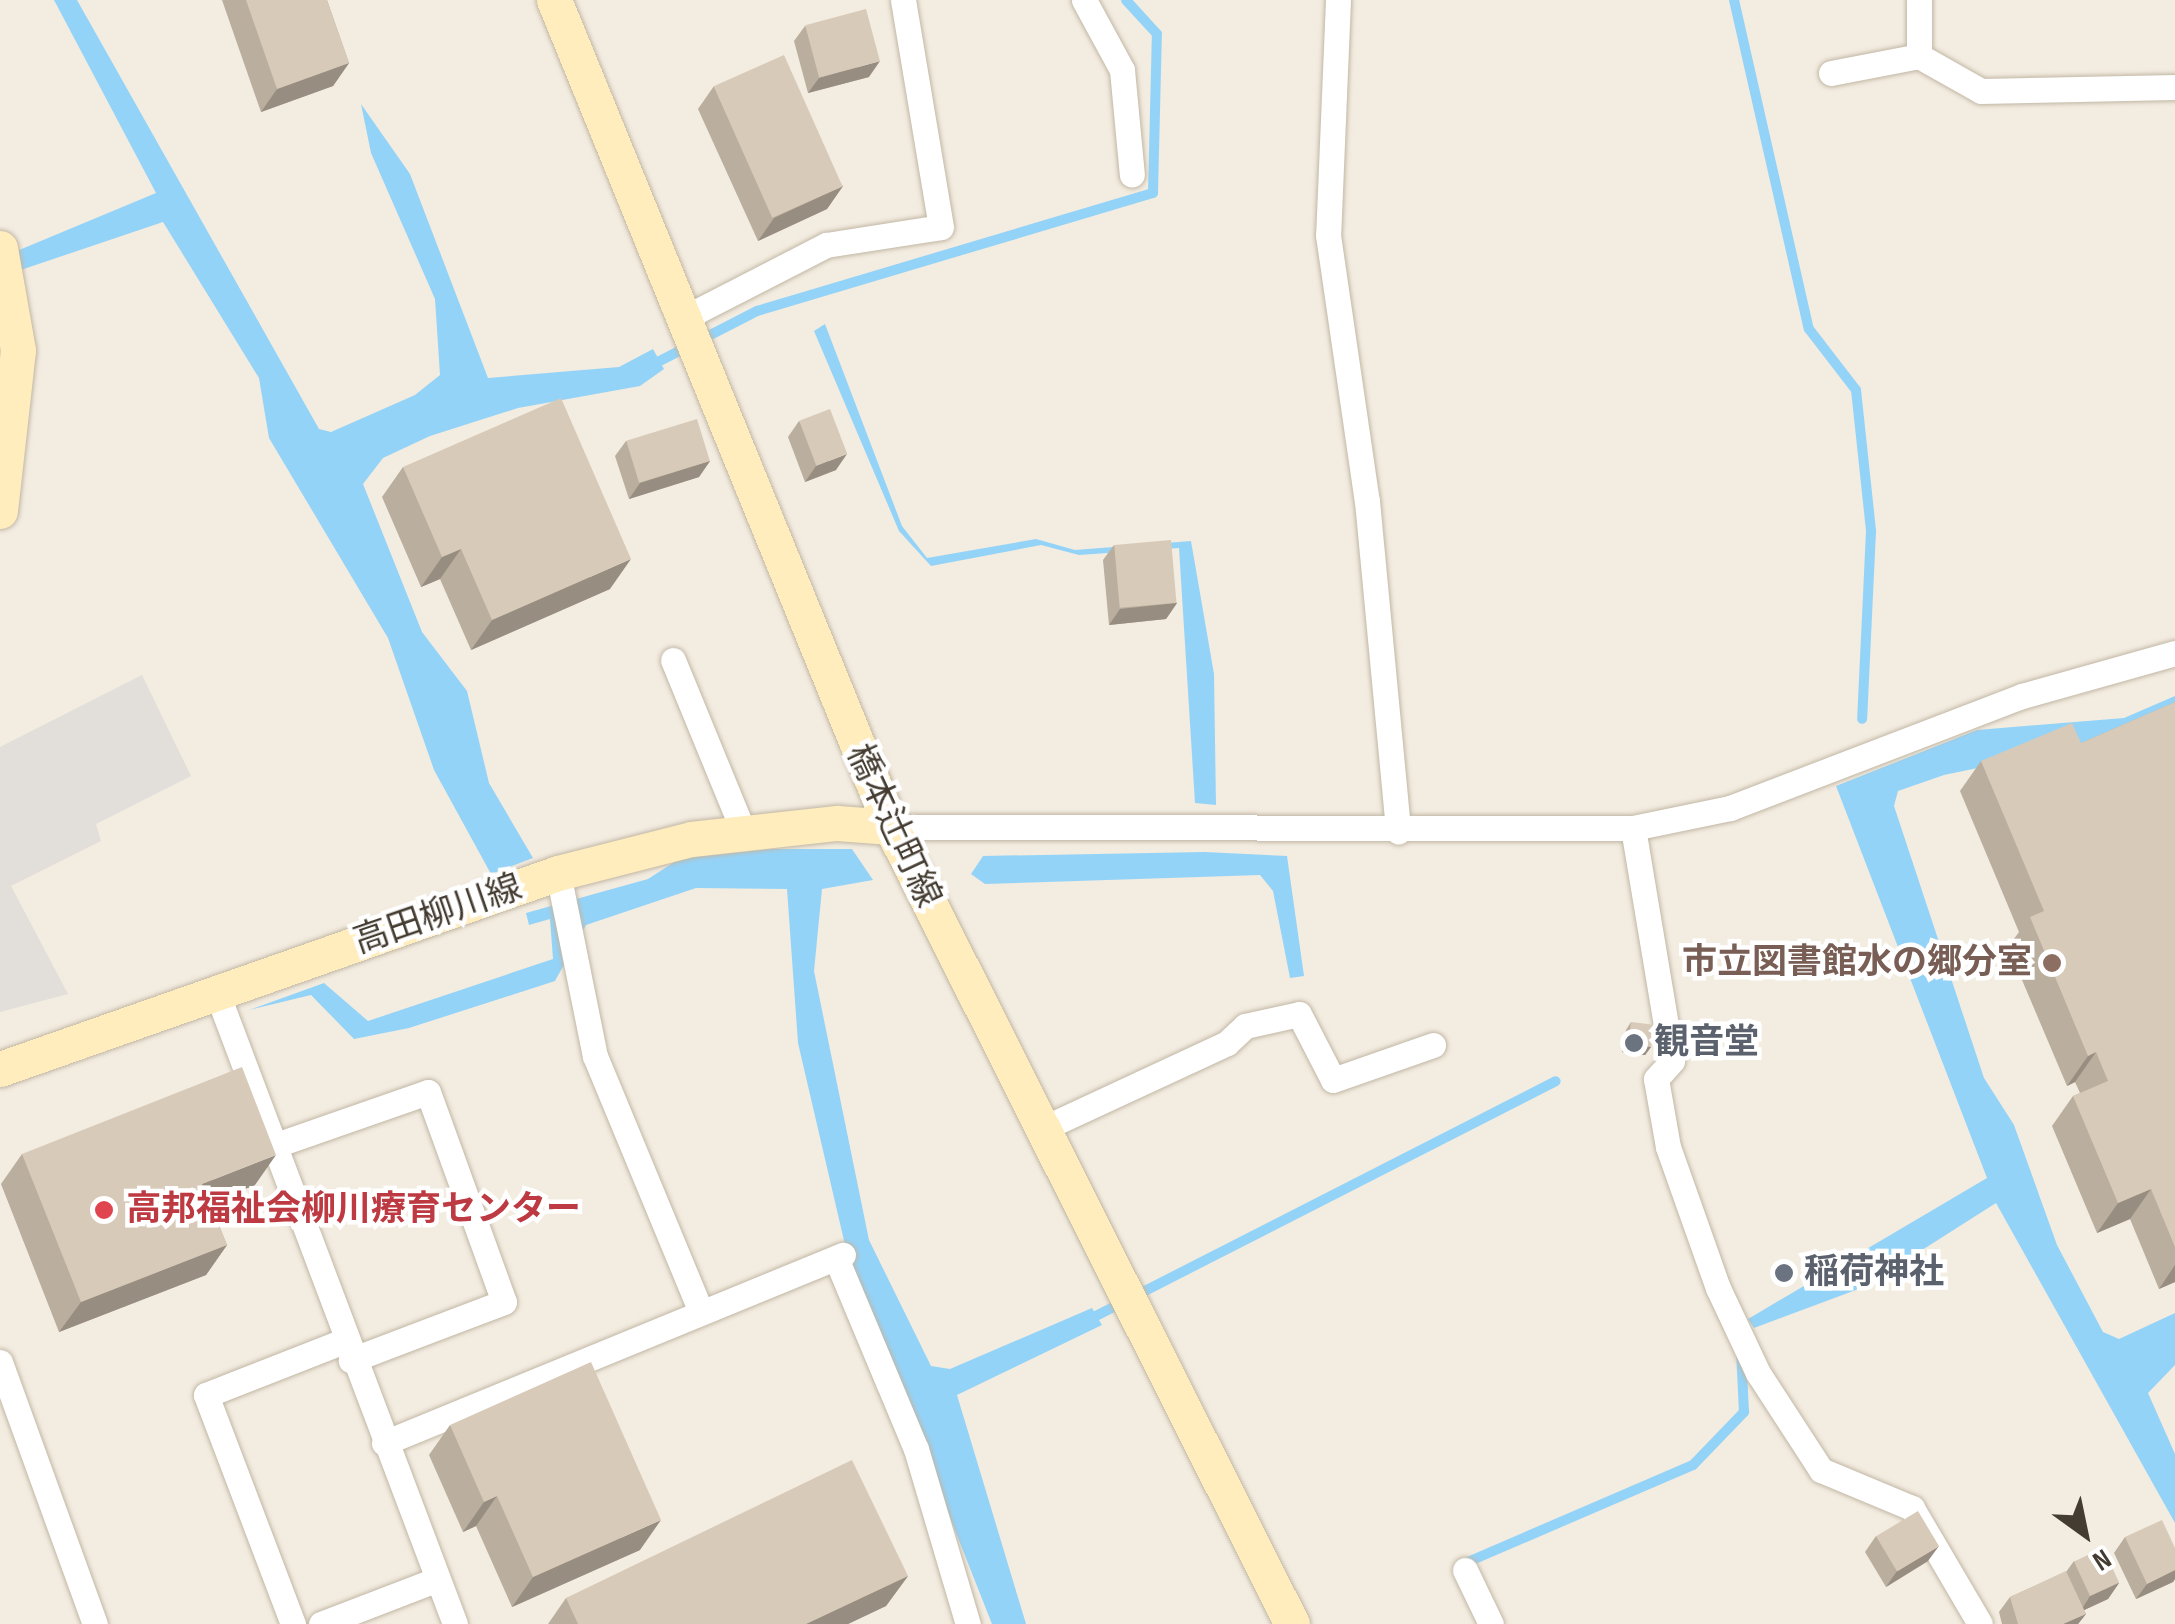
<!DOCTYPE html>
<html>
<head>
<meta charset="utf-8">
<style>
	body { margin:0 }
	#map { position:relative; width:2175px; height:1624px; overflow:hidden; background:#f3ece0; font-family:"Sofia Sans Condensed","Noto Sans JP",sans-serif }
	div>[style] { position:absolute }
	.parking>* { inset:0; background:#e2deda }
	.water>* { inset:0; background:#94d3f8 }
	.stream>* { height:10px; margin:-5px; padding:0 5px; transform-origin:5px; border-radius:5px; background:#94d3f8 }
	.roads { filter:drop-shadow(0 0 2px #c1b7a5) drop-shadow(0 0 2px #c1b7a5) }
	.street>* { height:25px; margin:-12.5px; padding:0 12.5px; transform-origin:12.5px; border-radius:12.5px; background:#fff }
	.secondary>* { height:35px; margin:-17.5px; padding:0 17.5px; transform-origin:17.5px; border-radius:17.5px; background:#ffedbe }
	.wall>* { inset:0; background:#baae9e }
	.shaded-wall>* { inset:0; background:#978d81 }
	.building>* { inset:0; background:#d8cab8; transform-origin:0 0 }
	.dots>* { width:28px; height:28px; translate:-50% -50%; box-sizing:border-box; border:5px solid #fff; border-radius:50% }
	span { translate:-50% -50%; white-space:nowrap; text-align:center; line-height:1.15; -webkit-text-stroke:9px #fff; paint-order:stroke }
	.street-label { font-size:35px; color:#443c31 }
	.education-label { font-size:35px; color:#785e54; font-weight:700 }
	.right { translate:-100% -50%; text-align:right }
	.worship-label { font-size:35px; color:#5b616d; font-weight:700 }
	.left { translate:0 -50%; text-align:left }
	.health-label { font-size:35px; color:#be3a42; font-weight:700 }
	.north { position:absolute; left:2035px; top:1484px; width:100px; height:100px; -webkit-text-stroke:8px #fff; paint-order:stroke; rotate:147deg; font-size:28px; font-weight:700; line-height:40px; text-align:center; color:#443c31 }
	.north::after { content:''; display:block; margin:auto; width:35px; height:45px; background:#443c31; clip-path:polygon(50% 0,100% 100%,50% 72%,0 100%) }
</style>
</head>
<body>
<div id="map">
	<div class="parking">
		<div style="clip-path:polygon(142px 675px,191px 776px,96px 824px,101px 841px,11px 886px,68px 994px,0 1012px,0 747px)"></div>
	</div>
	<div class="water">
		<div style="clip-path:polygon(54px 0,77px 0,319px 429px,331px 432px,415px 395px,440px 375px,435px 299px,371px 153px,361px 104px,410px 174px,488px 378px,619px 367px,653px 349px,664px 369px,640px 386px,518px 408px,430px 436px,383px 458px,363px 484px,422px 632px,467px 691px,489px 783px,533px 858px,491px 874px,434px 770px,388px 638px,269px 438px,259px 378px,163px 222px,0 277px,0 258px,156px 193px)"></div>
		<div style="clip-path:polygon(825px 324px,902px 526px,927px 558px,1036px 539px,1075px 550px,1191px 541px,1214px 674px,1216px 805px,1195px 803px,1179px 548px,1079px 555px,1041px 545px,931px 566px,899px 531px,814px 331px)"></div>
		<div style="clip-path:polygon(2175px 696px,2175px 727px,1944px 775px,1898px 791px,1894px 806px,1984px 1078px,2014px 1125px,2057px 1245px,2103px 1332px,2119px 1339px,2175px 1313px,2175px 1365px,2148px 1393px,2175px 1454px,2175px 1523px,1996px 1203px,1864px 1287px,1754px 1328px,1748px 1319px,1987px 1178px,1836px 786px,1977px 730px,2124px 718px)"></div>
		<div style="clip-path:polygon(772px 849px,852px 849px,873px 880px,822px 889px,814px 971px,869px 1240px,931px 1366px,950px 1369px,1092px 1308px,1102px 1325px,957px 1395px,1026px 1624px,992px 1624px,849px 1262px,798px 1043px,787px 889px,696px 888px,586px 925px,555px 981px,409px 1028px,354px 1039px,311px 995px,249px 1010px,324px 983px,368px 1021px,553px 959px,550px 919px,529px 925px,526px 913px,648px 879px,679px 859px)"></div>
		<div style="clip-path:polygon(1205px 852px,1287px 856px,1304px 976px,1290px 978px,1273px 891px,1260px 875px,985px 884px,971px 874px,983px 856px)"></div>
	</div>
	<div class="stream">
		<div style="left:1734px;top:0;width:337px;rotate:77.2deg"></div>
		<div style="left:1809px;top:329px;width:77px;rotate:52.4deg"></div>
		<div style="left:1856px;top:390px;width:142px;rotate:83.9deg"></div>
		<div style="left:1871px;top:531px;width:188px;rotate:92.7deg"></div>
		<div style="left:648px;top:367px;width:123px;rotate:-27.2deg"></div>
		<div style="left:757px;top:311px;width:413px;rotate:-16.6deg"></div>
		<div style="left:1153px;top:193px;width:159px;rotate:-88.6deg"></div>
		<div style="left:1157px;top:34px;width:46px;rotate:-132.4deg"></div>
		<div style="left:1088px;top:1320px;width:525px;rotate:-27.05deg"></div>
		<div style="left:1463px;top:1564px;width:250px;rotate:-23.3deg"></div>
		<div style="left:1693px;top:1465px;width:74px;rotate:-46.1deg"></div>
		<div style="left:1744px;top:1412px;width:61px;rotate:-92.8deg"></div>
	</div>
	<div class="roads">
		<div class="street">
			<div style="left:1084px;top:0;width:80px;rotate:61.5deg"></div>
			<div style="left:1122px;top:70px;width:105px;rotate:84.6deg"></div>
			<div style="left:1338px;top:0;width:235px;rotate:92.4deg"></div>
			<div style="left:1328px;top:235px;width:269px;rotate:81.7deg"></div>
			<div style="left:1367px;top:501px;width:332px;rotate:84.6deg"></div>
			<div style="left:1919px;top:0;width:56px;rotate:90deg"></div>
			<div style="left:1919px;top:56px;width:71px;rotate:29.4deg"></div>
			<div style="left:1981px;top:91px;width:194px;rotate:-1.2deg"></div>
			<div style="left:1831px;top:73px;width:90px;rotate:-10.9deg"></div>
			<div style="left:684px;top:318px;width:160px;rotate:-27.2deg"></div>
			<div style="left:826px;top:245px;width:116px;rotate:-8.9deg"></div>
			<div style="left:941px;top:227px;width:230px;rotate:-99.5deg"></div>
			<div style="left:673px;top:660px;width:187px;rotate:67.7deg"></div>
			<div style="left:891px;top:827px;width:742px;rotate:0.08deg"></div>
			<div style="left:1633px;top:828px;width:99px;rotate:-11.7deg"></div>
			<div style="left:1730px;top:808px;width:313px;rotate:-21deg"></div>
			<div style="left:2022px;top:696px;width:159px;rotate:-15.7deg"></div>
			<div style="left:1633px;top:828px;width:236px;rotate:80.5deg"></div>
			<div style="left:1672px;top:1061px;width:24px;rotate:132deg"></div>
			<div style="left:1656px;top:1079px;width:69px;rotate:80deg"></div>
			<div style="left:1668px;top:1147px;width:150px;rotate:70.5deg"></div>
			<div style="left:1718px;top:1288px;width:94px;rotate:64.8deg"></div>
			<div style="left:1758px;top:1373px;width:116px;rotate:57deg"></div>
			<div style="left:1821px;top:1470px;width:99px;rotate:22.7deg"></div>
			<div style="left:1912px;top:1508px;width:134px;rotate:59.6deg"></div>
			<div style="left:558px;top:873px;width:187px;rotate:78.6deg"></div>
			<div style="left:595px;top:1056px;width:274px;rotate:67.5deg"></div>
			<div style="left:217px;top:993px;width:674px;rotate:69.33deg"></div>
			<div style="left:1042px;top:1129px;width:204px;rotate:-24.9deg"></div>
			<div style="left:1227px;top:1043px;width:25px;rotate:-43deg"></div>
			<div style="left:1245px;top:1026px;width:55px;rotate:-12.5deg"></div>
			<div style="left:1299px;top:1014px;width:74px;rotate:62.7deg"></div>
			<div style="left:1333px;top:1080px;width:106px;rotate:-19.3deg"></div>
			<div style="left:273px;top:1146px;width:164px;rotate:-19.2deg"></div>
			<div style="left:428px;top:1092px;width:223px;rotate:70.1deg"></div>
			<div style="left:504px;top:1302px;width:164px;rotate:159.2deg"></div>
			<div style="left:836px;top:1258px;width:207px;rotate:67.3deg"></div>
			<div style="left:916px;top:1449px;width:183px;rotate:73.5deg"></div>
			<div style="left:0;top:1362px;width:279px;rotate:70.1deg"></div>
			<div style="left:384px;top:1443px;width:496px;rotate:-22.3deg"></div>
			<div style="left:1465px;top:1570px;width:60px;rotate:64.3deg"></div>
			<div style="left:293px;top:1624px;width:245px;rotate:-110.8deg"></div>
			<div style="left:206px;top:1395px;width:148px;rotate:-21.4deg"></div>
			<div style="left:321px;top:1624px;width:125px;rotate:-21deg"></div>
		</div>
		<div class="secondary">
			<div style="left:554px;top:0;width:893px;rotate:67.83deg"></div>
			<div style="left:891px;top:827px;width:892px;rotate:63.29deg"></div>
			<div style="left:0;top:248px;width:104px;rotate:80deg"></div>
			<div style="left:18px;top:350px;width:162px;rotate:96.4deg"></div>
			<div style="left:0;top:1069px;width:591px;rotate:-19.35deg"></div>
			<div style="left:558px;top:873px;width:137px;rotate:-14.3deg"></div>
			<div style="left:691px;top:839px;width:147px;rotate:-6.3deg"></div>
			<div style="left:837px;top:823px;width:54px;rotate:4.2deg"></div>
		</div>
	</div>
	<div class="wall">
		<div style="clip-path:polygon(222px 0,327px 0,349px 63px,333px 86px,261px 112px)"></div>
		<div style="clip-path:polygon(805px 26px,869px 77px,808px 93px,794px 41px)"></div>
		<div style="clip-path:polygon(714px 86px,843px 186px,827px 209px,758px 241px,698px 109px)"></div>
		<div style="clip-path:polygon(799px 421px,836px 470px,805px 482px,788px 437px)"></div>
		<div style="clip-path:polygon(626px 441px,710px 461px,699px 477px,629px 499px,615px 456px)"></div>
		<div style="clip-path:polygon(403px 467px,610px 589px,471px 650px,440px 579px,421px 587px,382px 497px)"></div>
		<div style="clip-path:polygon(1114px 545px,1177px 603px,1166px 619px,1109px 625px,1103px 560px)"></div>
		<div style="clip-path:polygon(2175px 702px,2175px 1282px,2159px 1289px,2130px 1219px,2097px 1233px,2052px 1126px,2073px 1096px,2080px 1093px,2075px 1082px,2067px 1086px,2008px 947px,2019px 932px,1960px 791px,1981px 761px,2081px 743px)"></div>
		<div style="clip-path:polygon(1631px 1022px,1651px 1047px,1645px 1055px,1622px 1052px,1626px 1030px)"></div>
		<div style="clip-path:polygon(22px 1154px,255px 1185px,210px 1203px,227px 1245px,206px 1275px,59px 1332px,1px 1184px)"></div>
		<div style="clip-path:polygon(450px 1425px,640px 1550px,512px 1607px,476px 1526px,463px 1532px,429px 1455px)"></div>
		<div style="clip-path:polygon(1876px 1536px,1928px 1561px,1886px 1587px,1865px 1552px)"></div>
		<div style="clip-path:polygon(2125px 1537px,2175px 1548px,2175px 1579px,2173px 1582px,2136px 1599px,2114px 1553px)"></div>
		<div style="clip-path:polygon(2074px 1561px,2119px 1583px,2108px 1599px,2084px 1610px,2086px 1614px,2078px 1624px,2002px 1624px,1999px 1612px,2010px 1597px,2066px 1572px)"></div>
		<div style="clip-path:polygon(908px 1576px,886px 1606px,848px 1624px,548px 1624px,566px 1598px)"></div>
	</div>
	<div class="shaded-wall">
		<div style="clip-path:polygon(880px 61px,869px 77px,808px 93px,819px 78px)"></div>
		<div style="clip-path:polygon(349px 63px,333px 86px,261px 112px,277px 89px)"></div>
		<div style="clip-path:polygon(843px 186px,827px 209px,758px 241px,774px 218px)"></div>
		<div style="clip-path:polygon(847px 454px,836px 470px,805px 482px,816px 466px)"></div>
		<div style="clip-path:polygon(710px 461px,699px 477px,629px 499px,640px 483px)"></div>
		<div style="clip-path:polygon(461px 549px,440px 579px,421px 587px,442px 557px)"></div>
		<div style="clip-path:polygon(631px 559px,610px 589px,471px 650px,492px 620px)"></div>
		<div style="clip-path:polygon(1177px 603px,1166px 619px,1109px 625px,1120px 609px)"></div>
		<div style="clip-path:polygon(1628px 1044px,1651px 1047px,1645px 1055px,1622px 1052px)"></div>
		<div style="clip-path:polygon(2096px 1052px,2075px 1082px,2067px 1086px,2088px 1056px)"></div>
		<div style="clip-path:polygon(276px 1155px,255px 1185px,181px 1214px,202px 1184px)"></div>
		<div style="clip-path:polygon(2151px 1189px,2130px 1219px,2097px 1233px,2118px 1203px)"></div>
		<div style="clip-path:polygon(227px 1245px,206px 1275px,59px 1332px,81px 1302px)"></div>
		<div style="clip-path:polygon(2175px 1265px,2175px 1282px,2159px 1289px)"></div>
		<div style="clip-path:polygon(497px 1496px,476px 1526px,463px 1532px,484px 1502px)"></div>
		<div style="clip-path:polygon(661px 1520px,640px 1550px,512px 1607px,533px 1577px)"></div>
		<div style="clip-path:polygon(1939px 1546px,1928px 1561px,1886px 1587px,1897px 1571px)"></div>
		<div style="clip-path:polygon(2175px 1570px,2175px 1579px,2173px 1582px,2136px 1599px,2147px 1584px)"></div>
		<div style="clip-path:polygon(908px 1576px,886px 1606px,848px 1624px,806px 1624px)"></div>
		<div style="clip-path:polygon(2119px 1583px,2108px 1599px,2080px 1612px,2090px 1596px)"></div>
		<div style="clip-path:polygon(2086px 1614px,2078px 1624px,2063px 1624px)"></div>
	</div>
	<div class="building">
		<div style="clip-path:polygon(246px 0,327px 0,349px 63px,277px 89px)"></div>
		<div style="left:866px;top:9px;width:54px;height:63px;rotate:75deg"></div>
		<div style="left:784px;top:55px;width:144px;height:77px;rotate:66deg"></div>
		<div style="clip-path:polygon(561px 398px,631px 559px,492px 620px,461px 549px,442px 557px,403px 467px)"></div>
		<div style="left:830px;top:409px;width:48px;height:33px;rotate:69deg"></div>
		<div style="left:697px;top:419px;width:44px;height:74px;rotate:73deg"></div>
		<div style="left:1171px;top:540px;width:63px;height:57px;rotate:85deg"></div>
		<div style="clip-path:polygon(2175px 702px,2175px 1247px,2151px 1189px,2118px 1203px,2073px 1096px,2108px 1081px,2096px 1052px,2088px 1056px,2030px 917px,2044px 911px,1981px 761px,2072px 723px,2081px 743px)"></div>
		<div style="left:1631px;top:1022px;width:23px;height:22px;rotate:7deg"></div>
		<div style="clip-path:polygon(242px 1067px,276px 1155px,202px 1184px,227px 1245px,81px 1302px,22px 1154px)"></div>
		<div style="clip-path:polygon(591px 1362px,661px 1520px,533px 1577px,497px 1496px,484px 1502px,450px 1425px)"></div>
		<div style="clip-path:polygon(852px 1460px,908px 1576px,806px 1624px,578px 1624px,566px 1598px)"></div>
		<div style="left:1918px;top:1511px;width:41px;height:49px;rotate:59deg"></div>
		<div style="clip-path:polygon(2162px 1520px,2175px 1548px,2175px 1570px,2147px 1584px,2125px 1537px)"></div>
		<div style="left:2103px;top:1548px;width:38px;height:32px;rotate:65deg"></div>
		<div style="clip-path:polygon(2066px 1571px,2086px 1614px,2063px 1624px,2018px 1624px,2010px 1597px)"></div>
	</div>
	<div class="dots">
		<div style="left:2052px;top:963px;background:#8d6e63"></div>
		<div style="left:1634px;top:1043px;background:#6b7280"></div>
		<div style="left:104px;top:1210px;background:#e0444e"></div>
		<div style="left:1784px;top:1273px;background:#6b7280"></div>
	</div>
	<div class="street-label">
		<span style="left:893px;top:826px;rotate:65deg">橋本辻町線</span>
		<span style="left:438px;top:915px;rotate:-19deg">高田柳川線</span>
	</div>
	<div class="education-label">
		<span class="right" style="left:2032px;top:963px">市立図書館水の郷分室</span>
	</div>
	<div class="worship-label">
		<span class="left" style="left:1654px;top:1043px">観音堂</span>
		<span class="left" style="left:1804px;top:1273px">稲荷神社</span>
	</div>
	<div class="health-label">
		<span class="left" style="left:126px;top:1210px">高邦福祉会柳川療育センター</span>
	</div>
	<div class="north">N</div>
</div>
</body>
</html>
